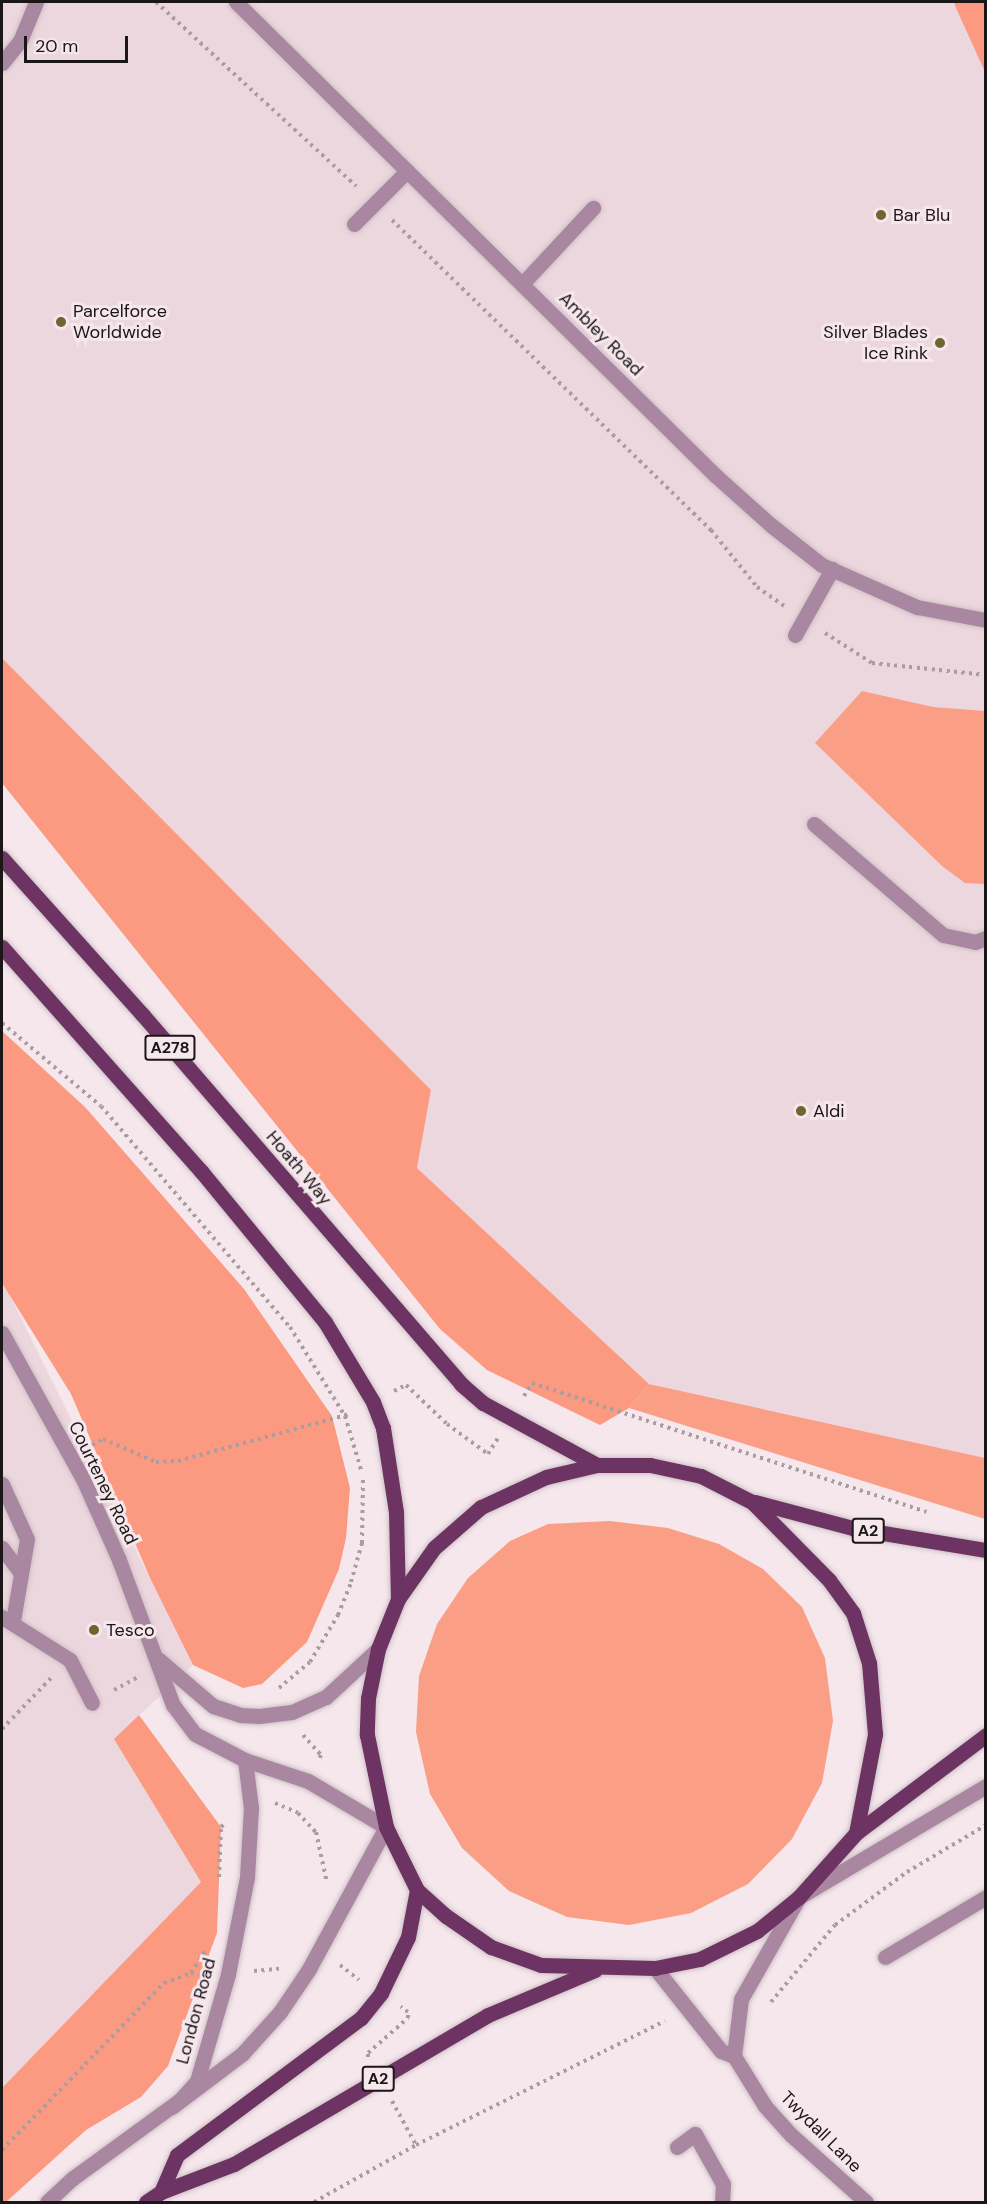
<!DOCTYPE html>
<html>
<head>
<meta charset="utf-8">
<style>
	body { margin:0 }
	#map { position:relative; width:987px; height:2204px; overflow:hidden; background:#f5e7ec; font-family:"DM Sans",sans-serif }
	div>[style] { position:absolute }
	.built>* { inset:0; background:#edd7de }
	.green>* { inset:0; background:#fb9e86 }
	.forest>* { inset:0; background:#fb9a81 }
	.path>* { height:4px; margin-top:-2px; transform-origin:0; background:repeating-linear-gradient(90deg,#a89da1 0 3px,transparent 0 7.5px) }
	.roads { filter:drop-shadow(0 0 2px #cec1c6) drop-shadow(0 0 2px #cec1c6) }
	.minor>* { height:15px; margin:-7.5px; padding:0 7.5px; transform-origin:7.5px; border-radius:7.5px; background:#a987a1 }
	.major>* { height:15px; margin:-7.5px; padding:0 7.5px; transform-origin:7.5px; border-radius:7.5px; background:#6d3362 }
	.dots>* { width:16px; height:16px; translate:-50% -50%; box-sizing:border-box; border:3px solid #f5e7ec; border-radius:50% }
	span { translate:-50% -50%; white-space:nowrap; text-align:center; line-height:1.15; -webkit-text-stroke:6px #f5e7ec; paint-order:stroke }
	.shield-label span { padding:2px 4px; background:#f5e7ec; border:2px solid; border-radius:4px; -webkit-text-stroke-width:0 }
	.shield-label { font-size:16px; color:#1b1617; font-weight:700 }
	.poi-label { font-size:18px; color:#1b1617 }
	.left { translate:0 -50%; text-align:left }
	.right { translate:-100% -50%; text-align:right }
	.street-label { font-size:18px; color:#1b1617 }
	.frame { position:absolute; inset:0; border:3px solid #1b1617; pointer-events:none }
	.scale { position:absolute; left:24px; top:36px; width:104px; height:27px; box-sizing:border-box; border:3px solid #1b1617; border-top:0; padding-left:8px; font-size:18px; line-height:21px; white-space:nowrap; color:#1b1617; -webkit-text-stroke:4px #f5e7ec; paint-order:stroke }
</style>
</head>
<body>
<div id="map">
	<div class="built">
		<div style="clip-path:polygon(2px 2px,985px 2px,985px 1458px,649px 1384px,417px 1168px,431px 1090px,2px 658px)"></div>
		<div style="clip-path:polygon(2px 1280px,193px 1665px,119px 1734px,132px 1768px,201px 1882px,2px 2088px)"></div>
	</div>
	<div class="green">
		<div style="clip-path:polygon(862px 691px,933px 707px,985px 711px,985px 884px,965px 883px,942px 866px,815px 743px)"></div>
		<div style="clip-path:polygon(649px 1384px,985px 1458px,985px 1519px,629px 1408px)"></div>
		<div style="clip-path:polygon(610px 1521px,668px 1528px,719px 1544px,763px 1569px,802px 1607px,825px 1658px,833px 1721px,822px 1783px,792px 1839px,748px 1884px,691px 1913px,629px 1925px,567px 1917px,509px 1891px,462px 1848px,430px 1794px,416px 1732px,419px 1676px,437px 1624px,468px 1578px,510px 1541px,548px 1524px)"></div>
	</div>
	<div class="forest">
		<div style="clip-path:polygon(954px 2px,985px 2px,985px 72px,956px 8px)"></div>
		<div style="clip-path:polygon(2px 658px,431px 1090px,417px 1168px,649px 1384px,629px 1408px,600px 1425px,487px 1370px,440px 1329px,2px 783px)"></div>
		<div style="clip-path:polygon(2px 1031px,85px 1107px,244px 1289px,332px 1416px,350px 1488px,346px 1538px,339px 1569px,307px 1642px,262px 1684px,243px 1688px,193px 1665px,150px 1578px,71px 1394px,2px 1283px)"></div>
		<div style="clip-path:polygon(139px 1715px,221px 1827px,217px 1933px,168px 2066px,141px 2097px,86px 2130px,6px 2202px,2px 2202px,2px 2088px,201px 1882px,114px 1739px)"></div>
	</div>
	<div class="path">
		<div style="left:156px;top:2px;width:272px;rotate:42.6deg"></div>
		<div style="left:392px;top:220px;width:445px;rotate:44.2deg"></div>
		<div style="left:711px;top:530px;width:73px;rotate:51.1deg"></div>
		<div style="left:757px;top:587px;width:33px;rotate:35deg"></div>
		<div style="left:825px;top:633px;width:56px;rotate:32.6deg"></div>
		<div style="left:872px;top:663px;width:115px;rotate:6deg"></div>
		<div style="left:2px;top:1023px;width:129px;rotate:40deg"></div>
		<div style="left:101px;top:1106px;width:291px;rotate:49.5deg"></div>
		<div style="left:290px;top:1327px;width:105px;rotate:58.3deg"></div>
		<div style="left:345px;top:1416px;width:59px;rotate:73.4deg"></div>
		<div style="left:394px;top:1391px;width:13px;rotate:-27deg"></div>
		<div style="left:406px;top:1385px;width:57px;rotate:43.6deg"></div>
		<div style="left:447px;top:1424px;width:51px;rotate:36.2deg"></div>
		<div style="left:488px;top:1454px;width:19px;rotate:-58deg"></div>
		<div style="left:524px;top:1396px;width:15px;rotate:-58deg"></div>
		<div style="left:532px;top:1383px;width:415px;rotate:18.1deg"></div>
		<div style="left:92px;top:1445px;width:13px;rotate:-29deg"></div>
		<div style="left:103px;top:1439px;width:58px;rotate:23.5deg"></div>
		<div style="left:156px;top:1462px;width:22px;rotate:-3deg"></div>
		<div style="left:178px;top:1461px;width:178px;rotate:-15.3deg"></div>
		<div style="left:279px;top:1688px;width:40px;rotate:-40deg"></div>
		<div style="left:310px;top:1662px;width:55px;rotate:-59.2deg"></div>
		<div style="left:338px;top:1615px;width:35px;rotate:-68deg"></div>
		<div style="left:351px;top:1582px;width:41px;rotate:-74.2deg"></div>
		<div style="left:362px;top:1543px;width:63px;rotate:-89.1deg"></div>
		<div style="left:114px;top:1690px;width:26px;rotate:-28deg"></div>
		<div style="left:2px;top:1729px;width:71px;rotate:-46.1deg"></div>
		<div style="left:303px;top:1735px;width:27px;rotate:48deg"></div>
		<div style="left:321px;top:1755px;width:4px;rotate:117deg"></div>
		<div style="left:275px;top:1803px;width:25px;rotate:23deg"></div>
		<div style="left:298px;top:1813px;width:26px;rotate:47deg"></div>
		<div style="left:316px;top:1832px;width:52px;rotate:77.8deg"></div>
		<div style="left:219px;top:1877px;width:50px;rotate:-87.7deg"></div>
		<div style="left:221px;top:1827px;width:6px;rotate:-45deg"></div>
		<div style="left:340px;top:1965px;width:24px;rotate:38deg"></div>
		<div style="left:254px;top:1971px;width:25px;rotate:-5deg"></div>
		<div style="left:191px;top:1973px;width:27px;rotate:-57deg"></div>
		<div style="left:771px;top:2002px;width:100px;rotate:-50.3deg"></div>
		<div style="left:835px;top:1925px;width:89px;rotate:-36.4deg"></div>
		<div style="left:907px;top:1872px;width:92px;rotate:-30.7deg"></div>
		<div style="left:368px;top:2057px;width:4px;rotate:-90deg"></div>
		<div style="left:368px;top:2053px;width:53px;rotate:-41.2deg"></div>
		<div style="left:408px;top:2018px;width:6px;rotate:-90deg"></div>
		<div style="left:408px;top:2012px;width:9px;rotate:-144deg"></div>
		<div style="left:392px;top:2101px;width:50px;rotate:61.4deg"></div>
		<div style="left:2px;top:2150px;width:233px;rotate:-45.9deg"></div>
		<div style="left:164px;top:1983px;width:29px;rotate:-20deg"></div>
		<div style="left:191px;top:1973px;width:10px;rotate:6deg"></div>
		<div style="left:314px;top:2202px;width:117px;rotate:-29.2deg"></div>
		<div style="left:416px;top:2145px;width:278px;rotate:-26.5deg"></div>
	</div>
	<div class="roads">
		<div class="minor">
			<div style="left:236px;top:2px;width:675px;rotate:44.64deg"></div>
			<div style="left:716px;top:476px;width:75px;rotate:41.8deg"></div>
			<div style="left:772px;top:526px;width:63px;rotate:38deg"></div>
			<div style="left:822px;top:565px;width:104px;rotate:23.9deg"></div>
			<div style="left:917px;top:607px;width:70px;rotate:10.7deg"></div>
			<div style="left:2px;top:63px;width:28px;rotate:-51deg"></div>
			<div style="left:20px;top:41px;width:42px;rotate:-67.7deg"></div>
			<div style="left:354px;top:224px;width:75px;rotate:-45deg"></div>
			<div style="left:523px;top:283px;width:103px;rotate:-47deg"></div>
			<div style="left:795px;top:635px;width:76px;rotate:-60.7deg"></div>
			<div style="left:814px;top:824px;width:170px;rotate:40.7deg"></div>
			<div style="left:943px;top:935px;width:33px;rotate:12deg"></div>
			<div style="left:975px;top:942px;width:12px;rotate:-20deg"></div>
			<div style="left:2px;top:1333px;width:167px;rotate:61deg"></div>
			<div style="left:83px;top:1479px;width:89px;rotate:66deg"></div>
			<div style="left:119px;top:1560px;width:155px;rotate:69.6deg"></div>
			<div style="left:173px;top:1705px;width:36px;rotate:53deg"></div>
			<div style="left:195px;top:1734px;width:56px;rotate:27.5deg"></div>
			<div style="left:245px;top:1760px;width:66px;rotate:18.4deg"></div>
			<div style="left:308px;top:1781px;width:91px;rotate:30.5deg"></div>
			<div style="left:386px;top:1827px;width:162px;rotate:118.5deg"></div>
			<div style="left:309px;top:1969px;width:52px;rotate:124deg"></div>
			<div style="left:280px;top:2012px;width:57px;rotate:132.1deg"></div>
			<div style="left:242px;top:2054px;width:88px;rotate:142.9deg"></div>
			<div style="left:2px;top:1484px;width:60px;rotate:65.6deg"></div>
			<div style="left:27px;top:1539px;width:83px;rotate:99.7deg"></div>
			<div style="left:2px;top:1548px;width:30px;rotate:53deg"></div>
			<div style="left:2px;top:1617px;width:80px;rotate:32.3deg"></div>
			<div style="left:70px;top:1660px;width:48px;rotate:62.9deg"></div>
			<div style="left:158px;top:1659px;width:72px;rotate:40.5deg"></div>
			<div style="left:213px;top:1706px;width:28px;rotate:18deg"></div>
			<div style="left:240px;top:1715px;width:19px;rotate:3deg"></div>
			<div style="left:259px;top:1716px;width:33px;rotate:-7deg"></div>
			<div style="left:292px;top:1712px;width:37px;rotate:-24deg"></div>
			<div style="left:326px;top:1697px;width:71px;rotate:-42.7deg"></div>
			<div style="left:885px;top:1957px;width:117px;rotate:-30.7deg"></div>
			<div style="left:655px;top:1968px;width:106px;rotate:51.5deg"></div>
			<div style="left:721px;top:2051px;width:14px;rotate:21deg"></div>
			<div style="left:677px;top:2147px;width:22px;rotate:-36deg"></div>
			<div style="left:695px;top:2134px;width:57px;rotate:60.8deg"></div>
			<div style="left:723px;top:2184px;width:18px;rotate:93deg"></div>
			<div style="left:47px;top:2202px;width:35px;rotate:-43deg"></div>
			<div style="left:73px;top:2178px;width:132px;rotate:-36.1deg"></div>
			<div style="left:180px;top:2100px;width:25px;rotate:-48deg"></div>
			<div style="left:197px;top:2081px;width:111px;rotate:-73.8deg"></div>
			<div style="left:228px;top:1974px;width:99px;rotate:-78.9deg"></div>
			<div style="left:247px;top:1877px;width:69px;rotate:-86.7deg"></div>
			<div style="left:251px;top:1808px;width:48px;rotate:-97.1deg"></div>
			<div style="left:866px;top:2202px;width:101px;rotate:-138.2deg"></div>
			<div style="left:791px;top:2135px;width:39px;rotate:-132deg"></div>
			<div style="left:765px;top:2106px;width:59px;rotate:-121.8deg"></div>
			<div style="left:734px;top:2056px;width:57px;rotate:-83deg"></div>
			<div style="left:741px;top:1999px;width:117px;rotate:-60.4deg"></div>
			<div style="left:799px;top:1897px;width:217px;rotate:-30.7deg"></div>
		</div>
		<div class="major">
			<div style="left:2px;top:858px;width:210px;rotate:48.1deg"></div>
			<div style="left:142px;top:1014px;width:489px;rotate:49.2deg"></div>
			<div style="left:461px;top:1384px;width:29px;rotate:41deg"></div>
			<div style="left:483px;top:1403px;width:130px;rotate:28.5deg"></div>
			<div style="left:2px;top:947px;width:300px;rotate:48.4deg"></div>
			<div style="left:201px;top:1171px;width:195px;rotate:50.6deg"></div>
			<div style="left:325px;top:1322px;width:93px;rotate:59deg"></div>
			<div style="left:373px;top:1402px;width:28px;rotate:69deg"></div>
			<div style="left:383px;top:1428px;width:85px;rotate:81.2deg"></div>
			<div style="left:396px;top:1512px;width:87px;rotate:88.7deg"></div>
			<div style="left:755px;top:1502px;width:101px;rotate:14.9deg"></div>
			<div style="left:853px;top:1528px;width:135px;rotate:9.4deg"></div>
			<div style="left:856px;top:1833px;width:101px;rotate:-79.1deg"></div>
			<div style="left:875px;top:1734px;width:71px;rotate:-94.8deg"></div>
			<div style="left:869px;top:1663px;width:52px;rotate:-107.7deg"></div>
			<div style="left:853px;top:1613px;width:41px;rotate:-126deg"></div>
			<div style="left:829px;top:1580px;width:110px;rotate:-134.6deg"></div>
			<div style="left:752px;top:1502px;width:57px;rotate:-153deg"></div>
			<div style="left:701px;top:1476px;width:52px;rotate:-167.8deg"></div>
			<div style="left:650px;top:1465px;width:53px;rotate:180deg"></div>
			<div style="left:597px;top:1465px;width:52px;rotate:166.8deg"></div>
			<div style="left:546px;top:1477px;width:72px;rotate:155.2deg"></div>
			<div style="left:481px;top:1507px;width:62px;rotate:138.9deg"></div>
			<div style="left:434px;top:1548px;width:62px;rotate:125.2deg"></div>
			<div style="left:398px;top:1599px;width:54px;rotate:111.8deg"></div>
			<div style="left:378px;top:1649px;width:50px;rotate:101.5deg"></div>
			<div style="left:368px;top:1698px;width:37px;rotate:92deg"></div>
			<div style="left:367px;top:1735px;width:94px;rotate:78.3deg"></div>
			<div style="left:386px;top:1827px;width:70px;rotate:63.8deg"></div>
			<div style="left:417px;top:1890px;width:39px;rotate:42deg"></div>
			<div style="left:446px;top:1916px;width:55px;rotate:34.6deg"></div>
			<div style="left:491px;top:1947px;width:53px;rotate:19.8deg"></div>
			<div style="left:541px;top:1965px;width:114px;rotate:1.5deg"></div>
			<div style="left:655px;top:1968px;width:46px;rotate:-11.3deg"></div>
			<div style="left:700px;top:1959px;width:64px;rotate:-26.2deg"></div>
			<div style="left:757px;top:1931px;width:54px;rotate:-39deg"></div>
			<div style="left:799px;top:1897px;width:86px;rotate:-48.3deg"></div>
			<div style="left:856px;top:1833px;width:163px;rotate:-37deg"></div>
			<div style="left:161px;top:2192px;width:40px;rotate:-66.6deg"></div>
			<div style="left:177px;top:2155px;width:229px;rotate:-36.7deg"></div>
			<div style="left:361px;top:2018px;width:32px;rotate:-51deg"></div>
			<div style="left:381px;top:1993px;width:62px;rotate:-64.3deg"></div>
			<div style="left:408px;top:1937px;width:48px;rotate:-79.2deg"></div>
			<div style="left:146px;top:2202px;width:18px;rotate:-34deg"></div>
			<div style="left:161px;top:2192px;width:78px;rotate:-21deg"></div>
			<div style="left:234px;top:2164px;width:294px;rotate:-30.4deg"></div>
			<div style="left:488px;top:2015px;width:116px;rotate:-22.8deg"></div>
		</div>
	</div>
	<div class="dots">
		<div style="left:881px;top:215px;background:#706431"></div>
		<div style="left:61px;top:322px;background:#706431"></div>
		<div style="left:940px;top:343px;background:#706431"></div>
		<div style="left:801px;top:1111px;background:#706431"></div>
		<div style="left:94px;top:1630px;background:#706431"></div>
	</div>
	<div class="shield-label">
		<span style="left:170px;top:1048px">A278</span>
		<span style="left:868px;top:1531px">A2</span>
		<span style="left:378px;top:2079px">A2</span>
	</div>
	<div class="poi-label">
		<span class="left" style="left:893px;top:215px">Bar Blu</span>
		<span class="left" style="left:73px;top:322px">Parcelforce<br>Worldwide</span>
		<span class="right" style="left:928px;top:343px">Silver Blades<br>Ice Rink</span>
		<span class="left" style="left:813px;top:1111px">Aldi</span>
		<span class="left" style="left:106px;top:1630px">Tesco</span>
	</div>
	<div class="street-label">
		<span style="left:601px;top:334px;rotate:45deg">Ambley Road</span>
		<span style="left:299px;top:1168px;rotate:50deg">Hoath Way</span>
		<span style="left:103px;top:1483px;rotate:64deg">Courteney Road</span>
		<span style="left:196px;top:2011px;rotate:-75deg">London Road</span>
		<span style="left:821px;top:2132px;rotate:45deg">Twydall Lane</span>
	</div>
	<div class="frame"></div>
	<div class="scale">20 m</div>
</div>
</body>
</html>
